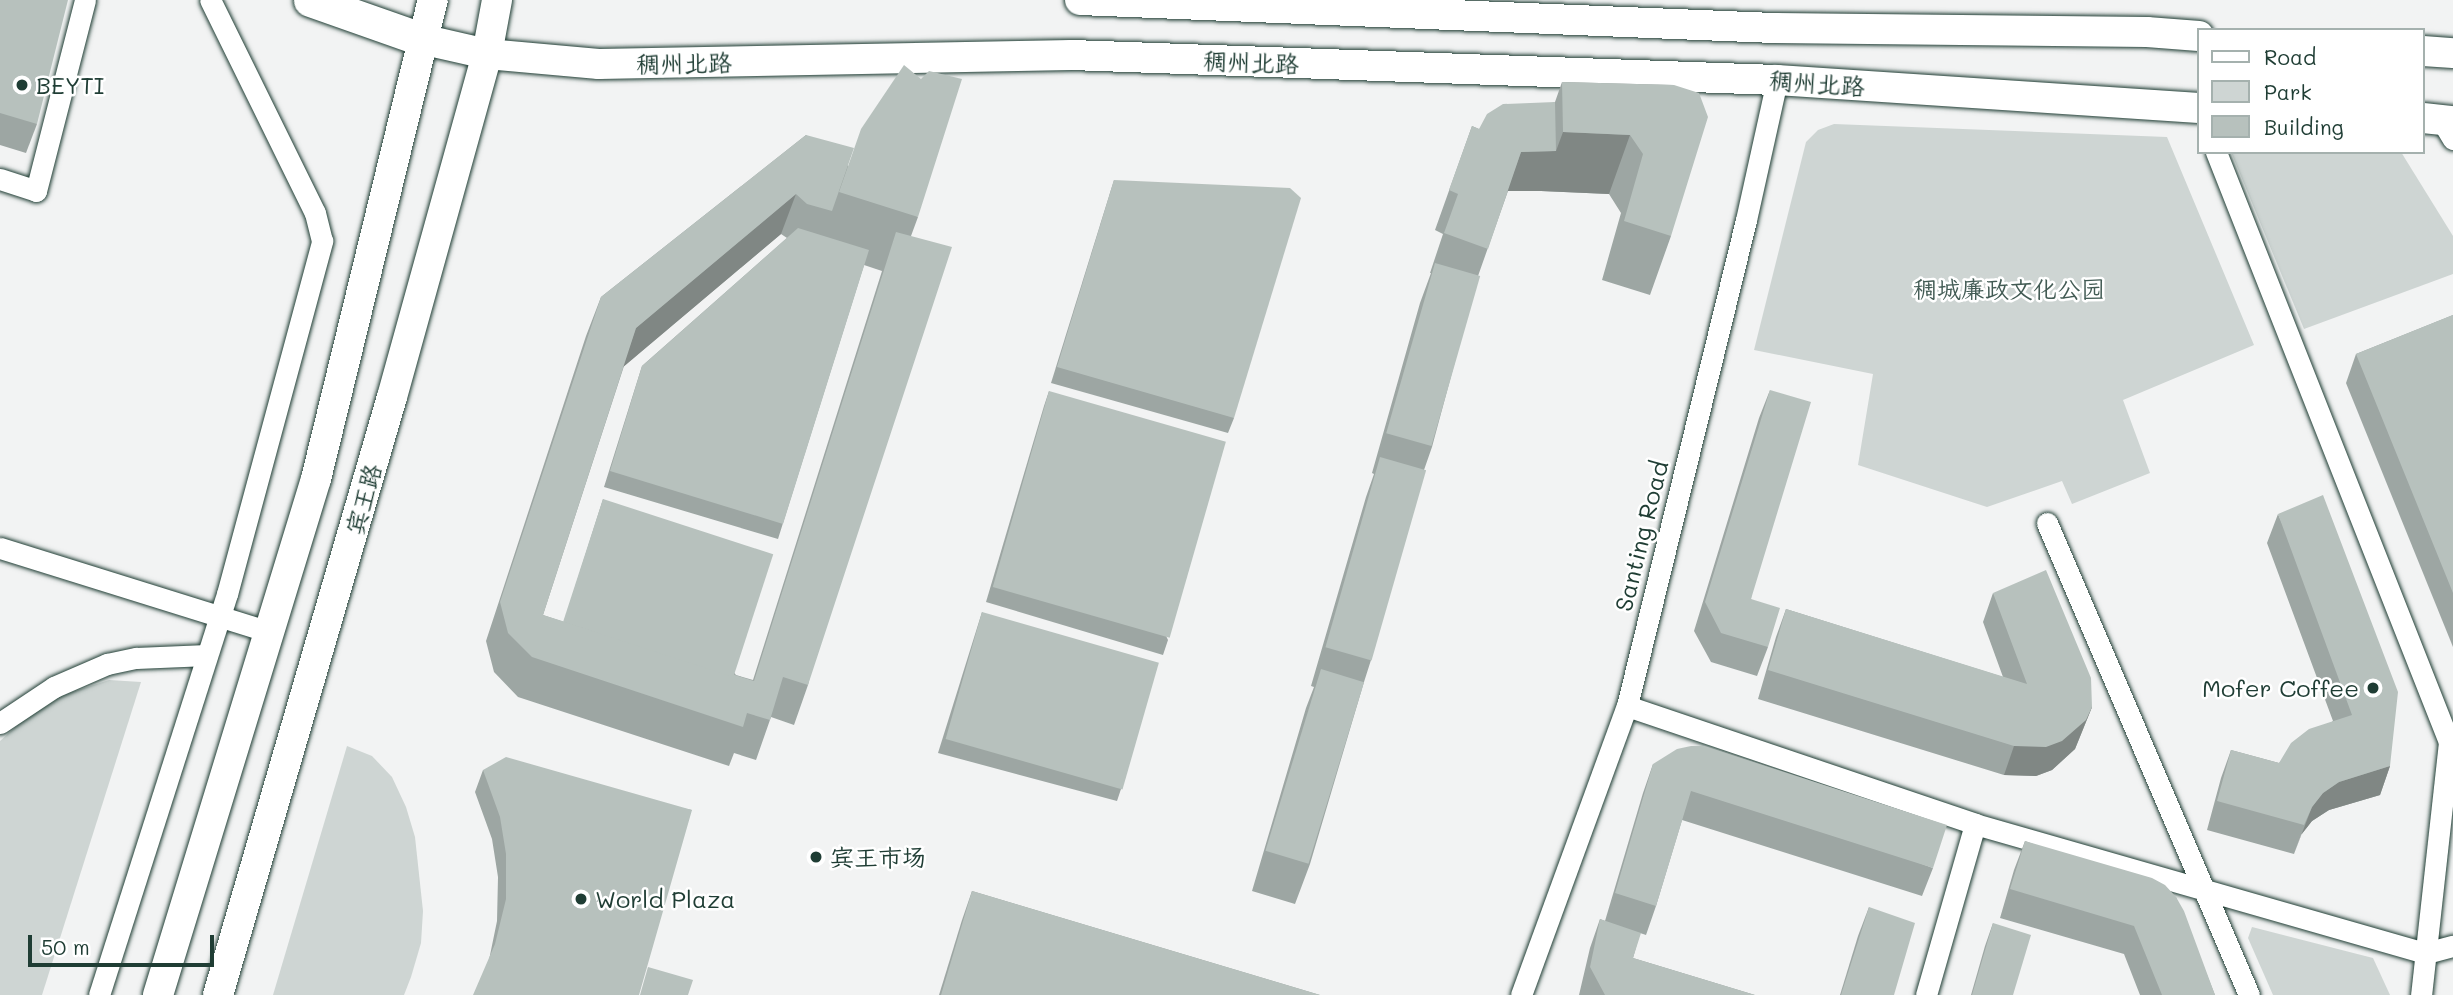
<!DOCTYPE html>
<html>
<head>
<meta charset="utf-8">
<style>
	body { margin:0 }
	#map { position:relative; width:2453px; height:995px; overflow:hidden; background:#f2f3f3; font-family:Mali,"LXGW WenKai TC",sans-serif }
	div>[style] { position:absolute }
	.green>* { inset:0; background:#ced5d3 }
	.roads { filter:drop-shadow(0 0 2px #1f3d34) drop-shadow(0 0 2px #1f3d34) }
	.minor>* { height:21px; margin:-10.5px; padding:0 10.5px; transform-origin:10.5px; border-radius:10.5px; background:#fff }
	.secondary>* { height:30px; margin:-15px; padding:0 15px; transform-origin:15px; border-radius:15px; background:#fff }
	.primary>* { height:33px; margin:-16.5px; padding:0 16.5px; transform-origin:16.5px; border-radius:16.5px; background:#fff }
	.wall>* { inset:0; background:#9da6a3 }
	.shaded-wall>* { inset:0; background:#808784 }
	.building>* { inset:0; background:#b7c1bd; transform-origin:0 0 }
	.dots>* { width:19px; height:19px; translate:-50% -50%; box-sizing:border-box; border:4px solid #fff; border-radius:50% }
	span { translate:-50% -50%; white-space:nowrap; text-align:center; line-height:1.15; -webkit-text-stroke:5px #fff; paint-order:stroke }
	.street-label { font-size:24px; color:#1f3d34 }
	.poi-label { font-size:24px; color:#1f3d34 }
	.left { translate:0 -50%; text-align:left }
	.right { translate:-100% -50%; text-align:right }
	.park-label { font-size:24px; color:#425b54 }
	.legend { position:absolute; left:2197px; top:28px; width:228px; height:126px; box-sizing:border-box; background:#fff; border:2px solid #a5b1ae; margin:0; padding:9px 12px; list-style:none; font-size:21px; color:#1f3d34 }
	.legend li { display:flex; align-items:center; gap:14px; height:35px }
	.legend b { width:35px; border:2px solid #a5b1ae }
	.scale { position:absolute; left:28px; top:935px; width:186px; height:32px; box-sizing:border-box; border:4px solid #1f3d34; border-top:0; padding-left:9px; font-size:21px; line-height:24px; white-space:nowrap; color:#1f3d34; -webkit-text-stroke:5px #fff; paint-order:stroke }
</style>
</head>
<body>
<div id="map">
	<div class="green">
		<div style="clip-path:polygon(1834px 124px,2167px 137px,2254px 345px,2123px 400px,2150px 473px,2072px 504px,2062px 481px,1987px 507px,1858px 465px,1873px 374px,1754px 350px,1806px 142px,1818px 130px)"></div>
		<div style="clip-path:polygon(2231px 152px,2401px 152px,2453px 236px,2453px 274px,2304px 329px)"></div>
		<div style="clip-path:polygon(109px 680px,141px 682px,42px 995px,0 995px,0 741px,20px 723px,63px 695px)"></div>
		<div style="clip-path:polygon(347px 746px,372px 756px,392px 777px,406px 807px,415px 837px,423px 911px,421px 943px,411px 977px,404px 995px,273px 995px)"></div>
		<div style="clip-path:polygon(2252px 927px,2373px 958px,2390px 995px,2273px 995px,2248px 938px)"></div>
	</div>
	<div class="roads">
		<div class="minor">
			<div style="left:2442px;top:121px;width:21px;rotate:59deg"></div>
			<div style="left:2216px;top:152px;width:634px;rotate:68.45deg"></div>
			<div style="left:2449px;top:742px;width:255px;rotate:96.3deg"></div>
			<div style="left:0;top:179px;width:38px;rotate:18deg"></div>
			<div style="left:36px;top:191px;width:197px;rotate:-75.6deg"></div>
			<div style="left:2047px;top:523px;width:513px;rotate:66.83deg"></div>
			<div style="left:0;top:548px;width:282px;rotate:17.3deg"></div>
			<div style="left:1627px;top:706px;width:367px;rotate:18.7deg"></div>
			<div style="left:1975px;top:824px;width:469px;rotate:16deg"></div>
			<div style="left:2426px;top:953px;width:28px;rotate:-15deg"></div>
			<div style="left:0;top:723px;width:65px;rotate:-33.7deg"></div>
			<div style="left:54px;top:687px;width:58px;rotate:-23.5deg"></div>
			<div style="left:107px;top:664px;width:30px;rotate:-12deg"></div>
			<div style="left:136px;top:658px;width:71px;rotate:-2.4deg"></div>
			<div style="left:99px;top:995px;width:421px;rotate:-72.3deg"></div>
			<div style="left:227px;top:594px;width:366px;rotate:-74.9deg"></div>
			<div style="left:322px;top:241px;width:29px;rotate:-104deg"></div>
			<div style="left:315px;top:213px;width:237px;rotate:-116.2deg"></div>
			<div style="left:1521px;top:995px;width:308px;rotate:-69.9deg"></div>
			<div style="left:1627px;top:706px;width:500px;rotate:-76.24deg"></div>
			<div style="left:1746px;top:220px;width:143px;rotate:-77.5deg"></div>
			<div style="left:1926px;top:995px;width:178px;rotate:-74deg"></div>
		</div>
		<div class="secondary">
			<div style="left:1080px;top:0;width:696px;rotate:2.31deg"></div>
			<div style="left:1775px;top:28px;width:372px;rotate:0.6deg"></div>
			<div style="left:2147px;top:32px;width:52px;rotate:4.4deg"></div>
			<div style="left:421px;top:39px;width:68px;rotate:12.8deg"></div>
			<div style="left:487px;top:54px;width:112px;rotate:5.1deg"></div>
			<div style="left:599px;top:64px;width:472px;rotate:-1.1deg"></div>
			<div style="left:1071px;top:55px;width:706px;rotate:2.03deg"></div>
			<div style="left:1777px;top:80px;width:423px;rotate:3.8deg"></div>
			<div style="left:2423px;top:51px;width:30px;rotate:4deg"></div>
			<div style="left:2423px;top:118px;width:30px;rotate:6deg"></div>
			<div style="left:158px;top:995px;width:540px;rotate:-72.98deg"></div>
			<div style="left:316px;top:479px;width:493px;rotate:-76.3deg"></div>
			<div style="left:218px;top:995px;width:623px;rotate:-73.78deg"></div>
			<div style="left:392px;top:397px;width:356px;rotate:-74.5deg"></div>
			<div style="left:487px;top:54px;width:55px;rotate:-79.5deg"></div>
		</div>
		<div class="primary">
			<div style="left:310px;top:0;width:118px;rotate:19.4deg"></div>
		</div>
	</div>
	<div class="wall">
		<div style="clip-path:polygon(0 0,37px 124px,26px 153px,0 145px)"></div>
		<div style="clip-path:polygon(1562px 82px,1674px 85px,1671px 236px,1650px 295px,1602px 280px,1621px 213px,1609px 194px,1541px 191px,1508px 191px,1478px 276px,1432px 447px,1424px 470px,1371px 660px,1364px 682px,1310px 864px,1295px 904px,1252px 891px,1306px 708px,1314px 687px,1311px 686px,1366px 497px,1374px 474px,1372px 473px,1420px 303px,1431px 273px,1430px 273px,1443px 234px,1435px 230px,1472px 126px,1479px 129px,1555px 102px)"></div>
		<div style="clip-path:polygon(evenodd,806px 135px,918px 217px,911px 236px,808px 685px,794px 725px,771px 717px,756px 760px,734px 753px,729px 766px,518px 697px,494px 672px,486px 641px,586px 336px,601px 297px,806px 135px,781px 234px,787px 238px,642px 366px,604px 487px,778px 539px,864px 265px,882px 271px,753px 680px,736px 675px,603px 499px,564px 622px,543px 615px,624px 366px,781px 234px)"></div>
		<div style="clip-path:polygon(1114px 180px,1234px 418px,1228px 433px,1051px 383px)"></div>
		<div style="clip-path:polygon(2453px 315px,2453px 647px,2346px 383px,2356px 354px)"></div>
		<div style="clip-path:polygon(1770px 390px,1751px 599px,1768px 647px,1757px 676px,1711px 662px,1694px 631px,1759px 418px)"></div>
		<div style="clip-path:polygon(1049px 391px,1168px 640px,1163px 655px,986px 602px,1044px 406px)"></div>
		<div style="clip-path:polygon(2278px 514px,2390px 766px,2380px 795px,2329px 810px,2312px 821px,2301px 835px,2294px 854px,2207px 830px,2221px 778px,2231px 750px,2279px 763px,2333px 721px,2267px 543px)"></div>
		<div style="clip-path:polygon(1993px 593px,2092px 707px,2075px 749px,2052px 770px,2036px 776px,2004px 775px,1758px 699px,1776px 637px,1786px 609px,2003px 677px,1983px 622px)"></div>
		<div style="clip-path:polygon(982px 612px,1122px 786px,1117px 801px,938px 753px)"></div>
		<div style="clip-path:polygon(1653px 764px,1933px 868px,1922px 896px,1682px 820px,1656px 906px,1646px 935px,1640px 933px,1633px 958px,1755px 995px,1579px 995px,1590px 948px,1600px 919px,1605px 921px,1643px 793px)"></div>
		<div style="clip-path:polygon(483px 770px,692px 810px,489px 960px,497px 921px,498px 877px,492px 839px,475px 792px)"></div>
		<div style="clip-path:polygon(2025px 841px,2176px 897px,2215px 995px,2140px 995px,2124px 954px,2000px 918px,2014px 870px)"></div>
		<div style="clip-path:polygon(972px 891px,1320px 995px,939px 995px,962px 920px)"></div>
		<div style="clip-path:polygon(1869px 907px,1894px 995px,1840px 995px,1858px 936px)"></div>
		<div style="clip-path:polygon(1993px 923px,2013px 995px,1971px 995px,1985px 946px)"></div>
	</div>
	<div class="shaded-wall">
		<div style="clip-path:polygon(1563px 132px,1630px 135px,1609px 194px,1541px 191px,1507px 191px,1521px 152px,1556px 151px)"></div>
		<div style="clip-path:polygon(796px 194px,781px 234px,622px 368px,636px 328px)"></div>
		<div style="clip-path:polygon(2092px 707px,2075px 749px,2052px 770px,2036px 776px,2004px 775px,2014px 746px)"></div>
		<div style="clip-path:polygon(2390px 766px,2380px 795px,2329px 810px,2312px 821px,2301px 835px,2294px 854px,2312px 807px,2323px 793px,2339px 782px)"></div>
	</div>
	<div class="building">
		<div style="clip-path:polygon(0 0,68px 0,37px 124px,0 113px)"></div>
		<div style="clip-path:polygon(904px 65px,921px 79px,929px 71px,962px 79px,918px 217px,839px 192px,861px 129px)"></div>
		<div style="clip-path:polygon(1562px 82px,1674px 85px,1699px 93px,1708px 117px,1671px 236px,1624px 221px,1643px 154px,1630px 135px,1563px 132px)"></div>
		<div style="clip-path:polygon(1555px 102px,1556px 151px,1521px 152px,1488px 249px,1444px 233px,1458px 194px,1449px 190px,1472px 126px,1479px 129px,1487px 114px,1503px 104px)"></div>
		<div style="clip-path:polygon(806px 135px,854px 148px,832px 211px,807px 204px,796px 194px,636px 328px,543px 615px,754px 681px,896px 232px,952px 247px,808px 685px,783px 677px,770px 720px,747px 713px,743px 727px,532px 657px,508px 633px,500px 602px,601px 297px)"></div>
		<div style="clip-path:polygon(1114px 180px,1290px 188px,1301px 198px,1234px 418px,1057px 367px)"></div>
		<div style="clip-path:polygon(798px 228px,869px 250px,783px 524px,610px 471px,642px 366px)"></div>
		<div style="left:1435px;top:263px;width:47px;height:177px;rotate:16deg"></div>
		<div style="clip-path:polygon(2453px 315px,2453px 593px,2356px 354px)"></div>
		<div style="clip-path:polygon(1770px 390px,1811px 402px,1751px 599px,1780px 608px,1768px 647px,1721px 633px,1705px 602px)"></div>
		<div style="left:1049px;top:391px;width:184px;height:204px;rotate:16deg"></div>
		<div style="left:1380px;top:457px;width:48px;height:198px;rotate:16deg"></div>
		<div style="clip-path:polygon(2323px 495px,2398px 692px,2390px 766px,2339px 782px,2323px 793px,2312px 807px,2304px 825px,2217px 801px,2231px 750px,2279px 763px,2291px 743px,2309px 729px,2352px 715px,2278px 514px)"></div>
		<div style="left:603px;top:499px;width:179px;height:129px;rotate:18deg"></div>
		<div style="clip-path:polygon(2046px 570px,2091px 678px,2092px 707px,2086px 720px,2062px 741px,2046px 747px,2014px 746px,1768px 670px,1786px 609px,2027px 684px,1993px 593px)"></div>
		<div style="left:982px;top:612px;width:184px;height:132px;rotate:16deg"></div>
		<div style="left:1321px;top:669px;width:45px;height:190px;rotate:17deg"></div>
		<div style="clip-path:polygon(1691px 746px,1704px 746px,1947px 825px,1933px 868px,1691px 791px,1656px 906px,1615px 893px,1653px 764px,1677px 749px)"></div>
		<div style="clip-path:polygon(506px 757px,692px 810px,639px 995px,473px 995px,495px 944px,506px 899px,506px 854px,500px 817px,483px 770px)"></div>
		<div style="clip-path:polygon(2025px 841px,2152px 878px,2165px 885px,2176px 897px,2184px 911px,2215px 995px,2162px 995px,2134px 926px,2010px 889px)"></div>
		<div style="clip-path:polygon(972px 891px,1320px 995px,941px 995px)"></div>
		<div style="clip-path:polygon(1869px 907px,1915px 923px,1894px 995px,1841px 995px)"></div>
		<div style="clip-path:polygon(1600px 919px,1641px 933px,1633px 958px,1755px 995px,1605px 995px,1590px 967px)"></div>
		<div style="clip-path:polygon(1993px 923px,2031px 935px,2013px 995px,1972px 995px)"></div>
		<div style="clip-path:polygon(648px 967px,693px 980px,688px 995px,640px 995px)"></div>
	</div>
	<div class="dots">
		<div style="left:22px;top:85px;background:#1f3d34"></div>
		<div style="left:2373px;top:688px;background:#1f3d34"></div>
		<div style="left:816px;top:857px;background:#1f3d34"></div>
		<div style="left:581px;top:899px;background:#1f3d34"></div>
	</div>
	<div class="street-label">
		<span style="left:1251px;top:62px;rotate:2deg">稠州北路</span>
		<span style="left:684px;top:63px;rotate:-1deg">稠州北路</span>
		<span style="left:1817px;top:83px;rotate:4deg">稠州北路</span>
		<span style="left:363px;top:499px;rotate:-74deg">宾王路</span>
		<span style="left:1641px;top:536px;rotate:-76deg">Santing Road</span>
	</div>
	<div class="poi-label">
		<span class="left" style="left:36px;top:85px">BEYTI</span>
		<span class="right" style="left:2359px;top:688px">Mofer Coffee</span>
		<span class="left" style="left:830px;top:857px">宾王市场</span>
		<span class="left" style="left:595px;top:899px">World Plaza</span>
	</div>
	<div class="park-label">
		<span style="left:2009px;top:289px">稠城廉政文化公园</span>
	</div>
	<ul class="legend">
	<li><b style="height:9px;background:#fff"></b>Road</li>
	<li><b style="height:19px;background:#ced5d3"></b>Park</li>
	<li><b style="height:19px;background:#b7c1bd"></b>Building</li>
	</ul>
	<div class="scale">50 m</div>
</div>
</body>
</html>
